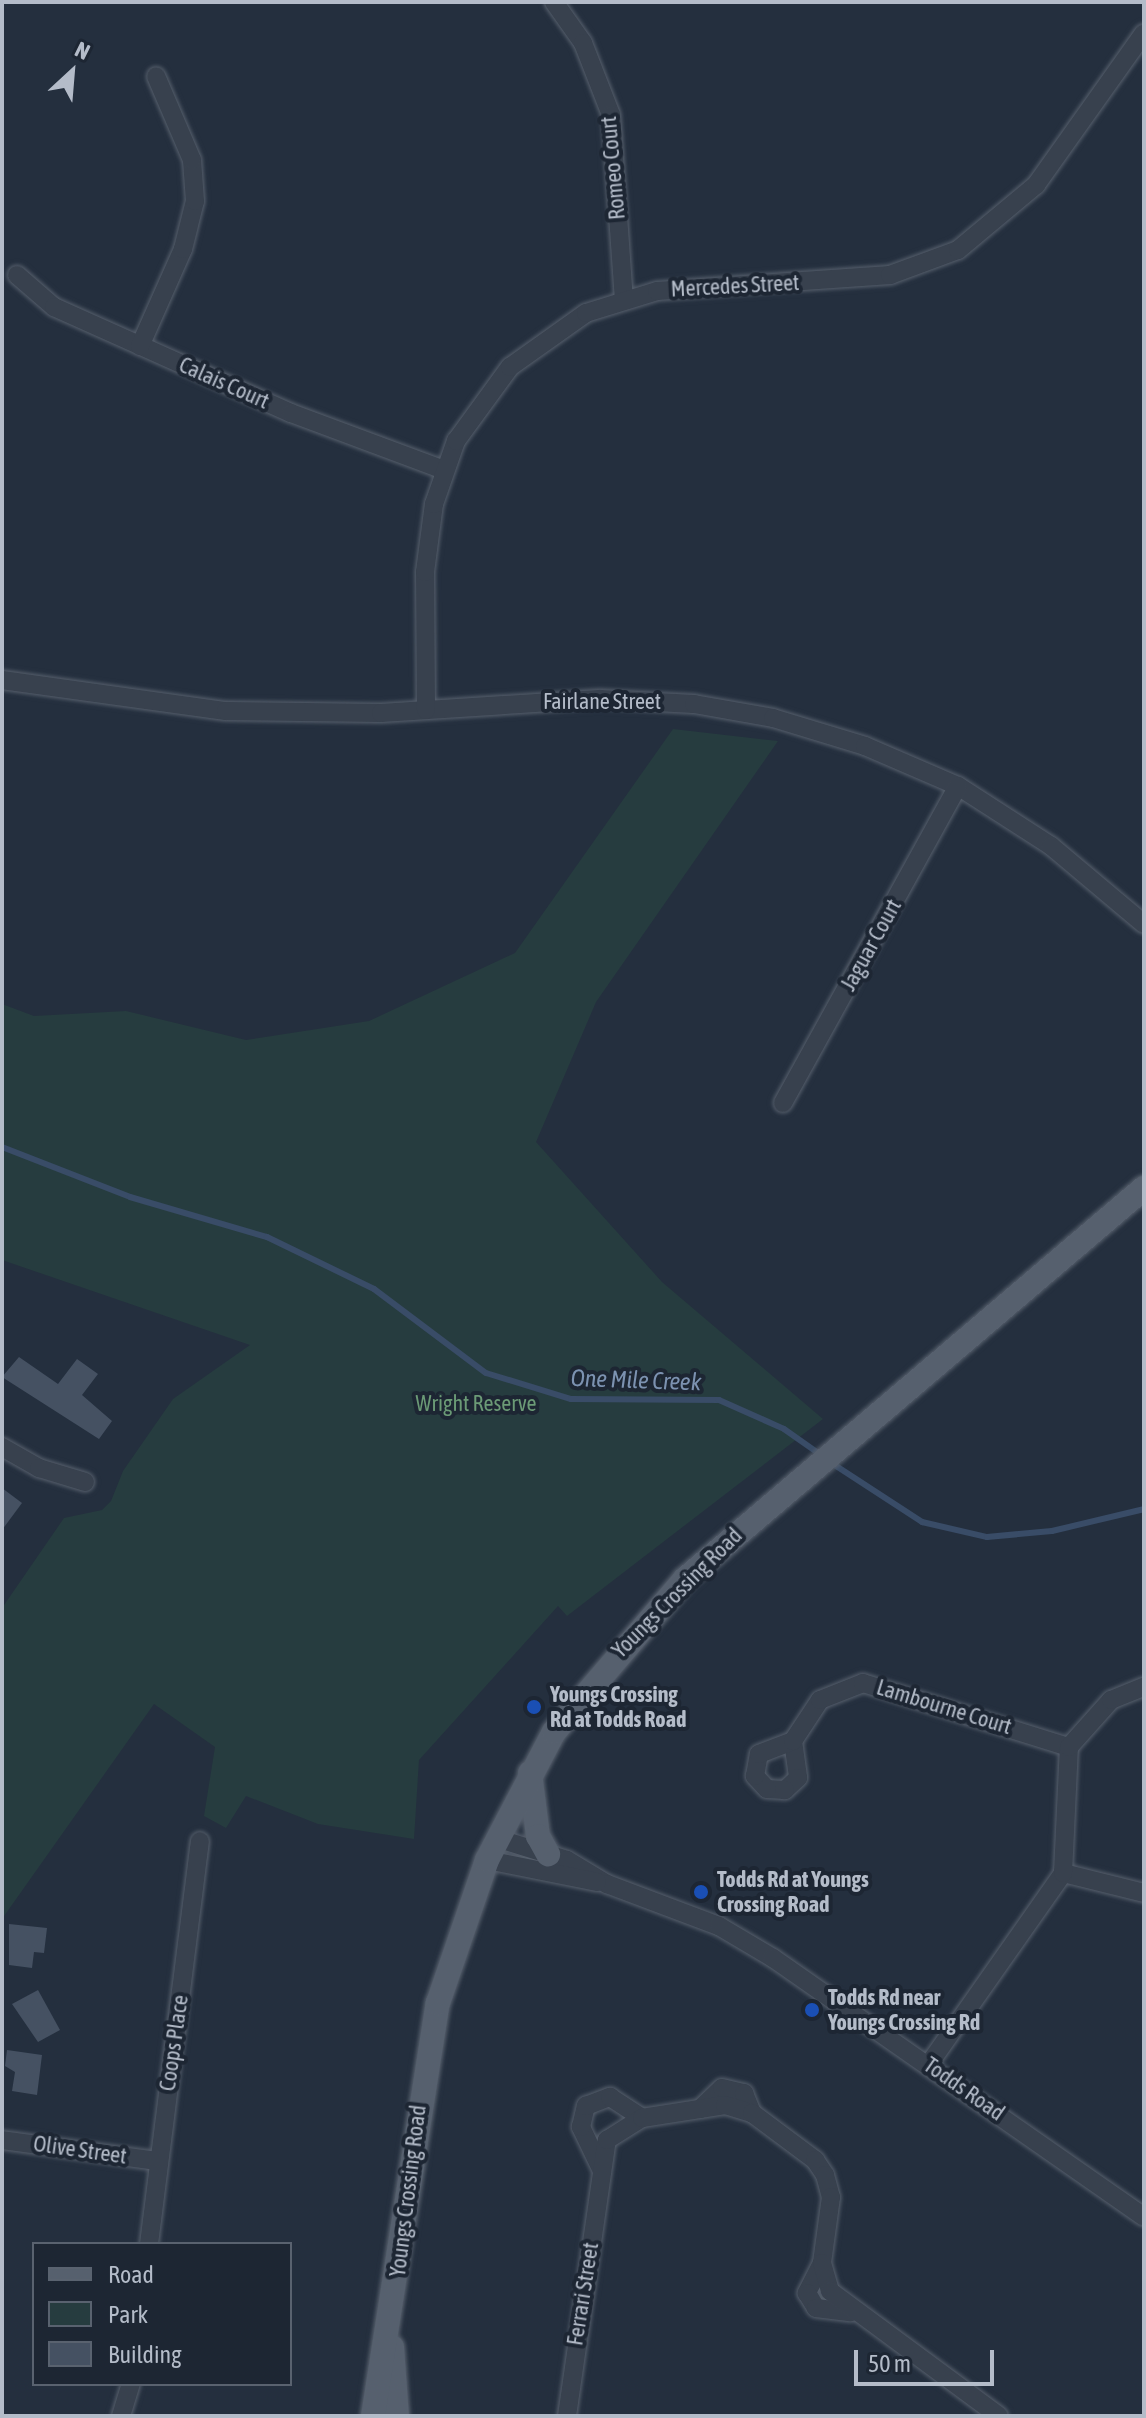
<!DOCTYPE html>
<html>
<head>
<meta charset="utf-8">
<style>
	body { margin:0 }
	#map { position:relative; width:1146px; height:2418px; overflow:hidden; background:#242f3e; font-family:"Asap Condensed",sans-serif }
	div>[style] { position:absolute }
	.green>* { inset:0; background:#263c3f }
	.stream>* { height:6px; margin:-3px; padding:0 3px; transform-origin:3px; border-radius:3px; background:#394c67 }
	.building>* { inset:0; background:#455162 }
	.roads { filter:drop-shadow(0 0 2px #565f6c) drop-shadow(0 0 2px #565f6c) }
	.minor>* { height:18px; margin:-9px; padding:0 9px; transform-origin:9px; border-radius:9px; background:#38414e }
	.major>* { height:24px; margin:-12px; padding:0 12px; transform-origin:12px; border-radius:12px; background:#56606e }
	.dots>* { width:22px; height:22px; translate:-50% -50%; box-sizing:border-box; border:4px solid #1d2633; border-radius:50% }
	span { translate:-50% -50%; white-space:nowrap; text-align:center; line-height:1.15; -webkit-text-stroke:8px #1d2633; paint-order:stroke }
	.street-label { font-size:22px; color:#b4bcc9 }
	.park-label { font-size:22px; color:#6b9a76 }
	.poi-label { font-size:22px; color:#b4bcc9; font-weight:700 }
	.left { translate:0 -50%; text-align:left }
	.water-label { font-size:24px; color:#7c92b1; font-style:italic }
	.frame { position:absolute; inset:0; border:4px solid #b4bcc9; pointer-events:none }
	.legend { position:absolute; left:32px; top:2242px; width:260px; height:144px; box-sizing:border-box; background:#1d2633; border:2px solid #59626f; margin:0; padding:10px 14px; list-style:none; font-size:24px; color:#b4bcc9 }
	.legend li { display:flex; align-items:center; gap:16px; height:40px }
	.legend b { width:40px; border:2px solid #59626f }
	.north { position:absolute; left:32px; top:32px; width:80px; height:80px; -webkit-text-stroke:6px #1d2633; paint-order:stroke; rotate:26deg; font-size:22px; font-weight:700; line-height:32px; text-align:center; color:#b4bcc9 }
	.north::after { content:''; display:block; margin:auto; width:28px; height:36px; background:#b4bcc9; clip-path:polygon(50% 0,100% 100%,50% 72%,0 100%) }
	.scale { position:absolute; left:854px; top:2350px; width:140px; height:36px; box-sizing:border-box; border:4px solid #b4bcc9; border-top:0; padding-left:10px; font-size:24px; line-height:28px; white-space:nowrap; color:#b4bcc9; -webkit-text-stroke:6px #1d2633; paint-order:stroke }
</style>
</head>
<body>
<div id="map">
	<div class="green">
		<div style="clip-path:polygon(673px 729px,778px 741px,596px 1002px,536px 1142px,662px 1282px,823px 1419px,567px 1616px,558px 1606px,419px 1760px,414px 1839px,318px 1824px,246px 1796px,226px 1828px,204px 1816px,215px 1747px,154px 1704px,2px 1919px,2px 1608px,64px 1518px,102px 1510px,111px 1501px,123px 1471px,173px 1399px,250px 1345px,2px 1260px,2px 1004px,34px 1016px,126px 1011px,246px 1040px,369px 1021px,515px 953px)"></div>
	</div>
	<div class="stream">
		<div style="left:2px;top:1147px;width:137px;rotate:21.3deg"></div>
		<div style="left:130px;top:1197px;width:143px;rotate:16.3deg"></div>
		<div style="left:267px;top:1237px;width:119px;rotate:25.9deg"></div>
		<div style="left:374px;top:1289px;width:140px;rotate:36.9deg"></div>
		<div style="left:486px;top:1373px;width:89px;rotate:17deg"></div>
		<div style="left:571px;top:1399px;width:148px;rotate:0.4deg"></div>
		<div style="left:719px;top:1400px;width:71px;rotate:24deg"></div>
		<div style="left:784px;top:1429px;width:45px;rotate:35.1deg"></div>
		<div style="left:830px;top:1462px;width:110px;rotate:33.1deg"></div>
		<div style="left:922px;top:1522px;width:67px;rotate:13deg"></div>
		<div style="left:987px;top:1537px;width:65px;rotate:-5.3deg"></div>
		<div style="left:1052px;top:1531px;width:95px;rotate:-13.4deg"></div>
	</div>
	<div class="building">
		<div style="clip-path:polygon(19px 1357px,58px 1384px,77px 1359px,98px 1374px,82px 1395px,112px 1421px,99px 1439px,2px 1377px)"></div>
		<div style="clip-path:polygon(2px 1488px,22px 1503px,2px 1530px)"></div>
		<div style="clip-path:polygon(9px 1924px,47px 1928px,44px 1953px,34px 1952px,32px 1968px,9px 1965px)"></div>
		<div style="clip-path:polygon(38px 1990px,60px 2030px,38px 2042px,12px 2004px)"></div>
		<div style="clip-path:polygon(7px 2050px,42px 2055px,37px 2095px,12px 2091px,15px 2072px,5px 2066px)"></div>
	</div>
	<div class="roads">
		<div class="minor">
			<div style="left:554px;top:2px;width:50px;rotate:54.7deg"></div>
			<div style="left:583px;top:43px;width:77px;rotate:68.7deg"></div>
			<div style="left:611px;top:115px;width:184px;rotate:86deg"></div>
			<div style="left:17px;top:275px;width:49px;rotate:40.9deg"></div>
			<div style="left:54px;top:307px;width:260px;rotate:24.1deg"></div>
			<div style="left:291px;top:413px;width:163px;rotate:20.4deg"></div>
			<div style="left:140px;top:346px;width:106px;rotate:-66.1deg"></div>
			<div style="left:183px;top:249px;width:49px;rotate:-76deg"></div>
			<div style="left:195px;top:201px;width:41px;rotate:-94.2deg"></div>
			<div style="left:192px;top:160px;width:91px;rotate:-113.2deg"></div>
			<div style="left:2px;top:680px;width:226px;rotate:7.9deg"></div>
			<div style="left:226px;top:711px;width:155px;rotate:0.7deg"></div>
			<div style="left:381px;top:713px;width:219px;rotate:-3.7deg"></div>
			<div style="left:600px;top:699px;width:94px;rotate:3deg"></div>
			<div style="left:694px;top:704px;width:80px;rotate:10deg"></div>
			<div style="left:773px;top:718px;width:96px;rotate:16.9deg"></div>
			<div style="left:865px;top:746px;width:101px;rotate:23.3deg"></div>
			<div style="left:958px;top:786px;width:111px;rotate:32.8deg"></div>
			<div style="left:1051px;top:846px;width:121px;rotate:40deg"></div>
			<div style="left:426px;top:710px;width:138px;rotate:-90.4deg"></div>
			<div style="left:425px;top:572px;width:69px;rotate:-82.5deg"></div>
			<div style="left:434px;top:504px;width:67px;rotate:-70.8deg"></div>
			<div style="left:456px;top:441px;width:92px;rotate:-53.9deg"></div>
			<div style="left:510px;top:367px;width:93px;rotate:-35.4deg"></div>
			<div style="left:586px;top:313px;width:74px;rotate:-17.2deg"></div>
			<div style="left:657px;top:291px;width:234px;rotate:-3.9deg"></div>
			<div style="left:890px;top:275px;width:72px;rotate:-20.2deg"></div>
			<div style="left:958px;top:250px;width:102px;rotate:-39.8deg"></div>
			<div style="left:1036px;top:185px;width:186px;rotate:-54.6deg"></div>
			<div style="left:783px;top:1103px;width:362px;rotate:-61.1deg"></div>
			<div style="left:2px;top:1447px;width:43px;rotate:29.6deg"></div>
			<div style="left:39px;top:1468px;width:48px;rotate:16.9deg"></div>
			<div style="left:793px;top:1741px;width:37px;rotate:82deg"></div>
			<div style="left:798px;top:1778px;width:18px;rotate:137deg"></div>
			<div style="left:785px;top:1790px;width:18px;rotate:-177deg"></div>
			<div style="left:767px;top:1789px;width:18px;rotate:-133deg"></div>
			<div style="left:755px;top:1776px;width:22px;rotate:-80deg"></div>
			<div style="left:759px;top:1754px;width:36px;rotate:-21deg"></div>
			<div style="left:793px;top:1741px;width:49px;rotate:-56.6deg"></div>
			<div style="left:820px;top:1700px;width:46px;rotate:-21.6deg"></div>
			<div style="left:863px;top:1683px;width:216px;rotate:17.3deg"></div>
			<div style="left:496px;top:1838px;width:74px;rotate:17.2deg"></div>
			<div style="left:567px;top:1860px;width:47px;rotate:31deg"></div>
			<div style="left:607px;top:1884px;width:120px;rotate:20.6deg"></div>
			<div style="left:719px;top:1926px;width:63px;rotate:30.7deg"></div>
			<div style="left:773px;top:1958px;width:452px;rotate:34.9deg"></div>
			<div style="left:487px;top:1860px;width:112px;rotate:11.3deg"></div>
			<div style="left:1063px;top:1873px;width:83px;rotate:13.9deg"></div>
			<div style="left:929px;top:2064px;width:233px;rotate:-54.9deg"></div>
			<div style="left:1063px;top:1873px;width:126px;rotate:-87.3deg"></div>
			<div style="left:1069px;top:1747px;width:63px;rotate:-48.2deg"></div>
			<div style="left:1111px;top:1700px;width:35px;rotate:-22deg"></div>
			<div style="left:700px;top:2109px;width:30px;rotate:-44deg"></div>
			<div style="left:722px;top:2088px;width:23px;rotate:13deg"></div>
			<div style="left:744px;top:2093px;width:22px;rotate:68deg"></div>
			<div style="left:2px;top:2140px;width:157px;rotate:7.7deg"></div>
			<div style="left:601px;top:2169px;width:47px;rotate:-115.5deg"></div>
			<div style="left:581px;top:2127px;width:22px;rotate:-77deg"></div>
			<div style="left:586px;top:2106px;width:26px;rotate:-21deg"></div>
			<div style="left:610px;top:2097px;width:38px;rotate:33deg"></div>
			<div style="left:149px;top:2244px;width:406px;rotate:-82.8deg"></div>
			<div style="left:822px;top:2263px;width:34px;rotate:117deg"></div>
			<div style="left:807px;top:2293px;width:17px;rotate:59deg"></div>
			<div style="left:816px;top:2308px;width:35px;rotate:7deg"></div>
			<div style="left:121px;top:2416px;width:34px;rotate:-73deg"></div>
			<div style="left:567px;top:2416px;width:279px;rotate:-81.8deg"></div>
			<div style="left:607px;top:2140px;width:41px;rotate:-32.2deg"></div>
			<div style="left:642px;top:2118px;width:84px;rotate:-8.9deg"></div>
			<div style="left:725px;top:2105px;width:28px;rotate:17deg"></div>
			<div style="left:752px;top:2113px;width:79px;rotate:36.7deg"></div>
			<div style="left:815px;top:2160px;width:18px;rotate:56deg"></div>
			<div style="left:825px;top:2175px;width:23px;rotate:75deg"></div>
			<div style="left:831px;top:2197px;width:67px;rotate:97.8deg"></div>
			<div style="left:822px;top:2263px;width:29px;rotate:74deg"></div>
			<div style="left:830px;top:2291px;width:210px;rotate:36.5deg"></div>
		</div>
		<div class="major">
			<div style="left:530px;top:1773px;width:64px;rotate:82.8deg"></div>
			<div style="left:538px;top:1836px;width:21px;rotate:61deg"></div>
			<div style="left:392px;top:2347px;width:69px;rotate:85.9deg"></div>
			<div style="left:373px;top:2416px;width:418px;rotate:-81.1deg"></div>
			<div style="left:438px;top:2003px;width:151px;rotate:-71.1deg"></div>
			<div style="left:487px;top:1860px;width:144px;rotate:-62.4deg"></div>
			<div style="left:554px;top:1732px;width:201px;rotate:-49.4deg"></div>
			<div style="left:685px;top:1579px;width:603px;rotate:-40.43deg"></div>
		</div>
	</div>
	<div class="dots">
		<div style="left:534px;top:1707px;background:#1a4fb4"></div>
		<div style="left:701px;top:1892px;background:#1a4fb4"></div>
		<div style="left:812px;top:2010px;background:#1a4fb4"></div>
	</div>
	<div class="street-label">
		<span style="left:613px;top:168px;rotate:-95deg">Romeo Court</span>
		<span style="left:735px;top:286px;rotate:-3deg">Mercedes Street</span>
		<span style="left:224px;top:383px;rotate:24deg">Calais Court</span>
		<span style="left:602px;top:702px">Fairlane Street</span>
		<span style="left:871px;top:945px;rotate:-61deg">Jaguar Court</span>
		<span style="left:677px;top:1593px;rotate:-45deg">Youngs Crossing Road</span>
		<span style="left:944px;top:1707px;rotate:17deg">Lambourne Court</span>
		<span style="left:174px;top:2043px;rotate:-82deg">Coops Place</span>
		<span style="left:964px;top:2089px;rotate:35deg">Todds Road</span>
		<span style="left:80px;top:2150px;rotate:8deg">Olive Street</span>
		<span style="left:408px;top:2191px;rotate:-83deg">Youngs Crossing Road</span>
		<span style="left:583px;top:2294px;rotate:-81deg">Ferrari Street</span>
	</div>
	<div class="park-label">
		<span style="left:476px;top:1404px">Wright Reserve</span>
	</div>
	<div class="poi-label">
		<span class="left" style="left:550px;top:1707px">Youngs Crossing<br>Rd at Todds Road</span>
		<span class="left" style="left:717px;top:1892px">Todds Rd at Youngs<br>Crossing Road</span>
		<span class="left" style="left:828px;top:2010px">Todds Rd near<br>Youngs Crossing Rd</span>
	</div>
	<div class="water-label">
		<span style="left:636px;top:1380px;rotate:2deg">One Mile Creek</span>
	</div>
	<div class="frame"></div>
	<ul class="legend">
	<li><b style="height:10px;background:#56606e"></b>Road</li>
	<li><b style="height:22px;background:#263c3f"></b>Park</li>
	<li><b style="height:22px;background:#455162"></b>Building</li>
	</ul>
	<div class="north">N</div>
	<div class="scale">50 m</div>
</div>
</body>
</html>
